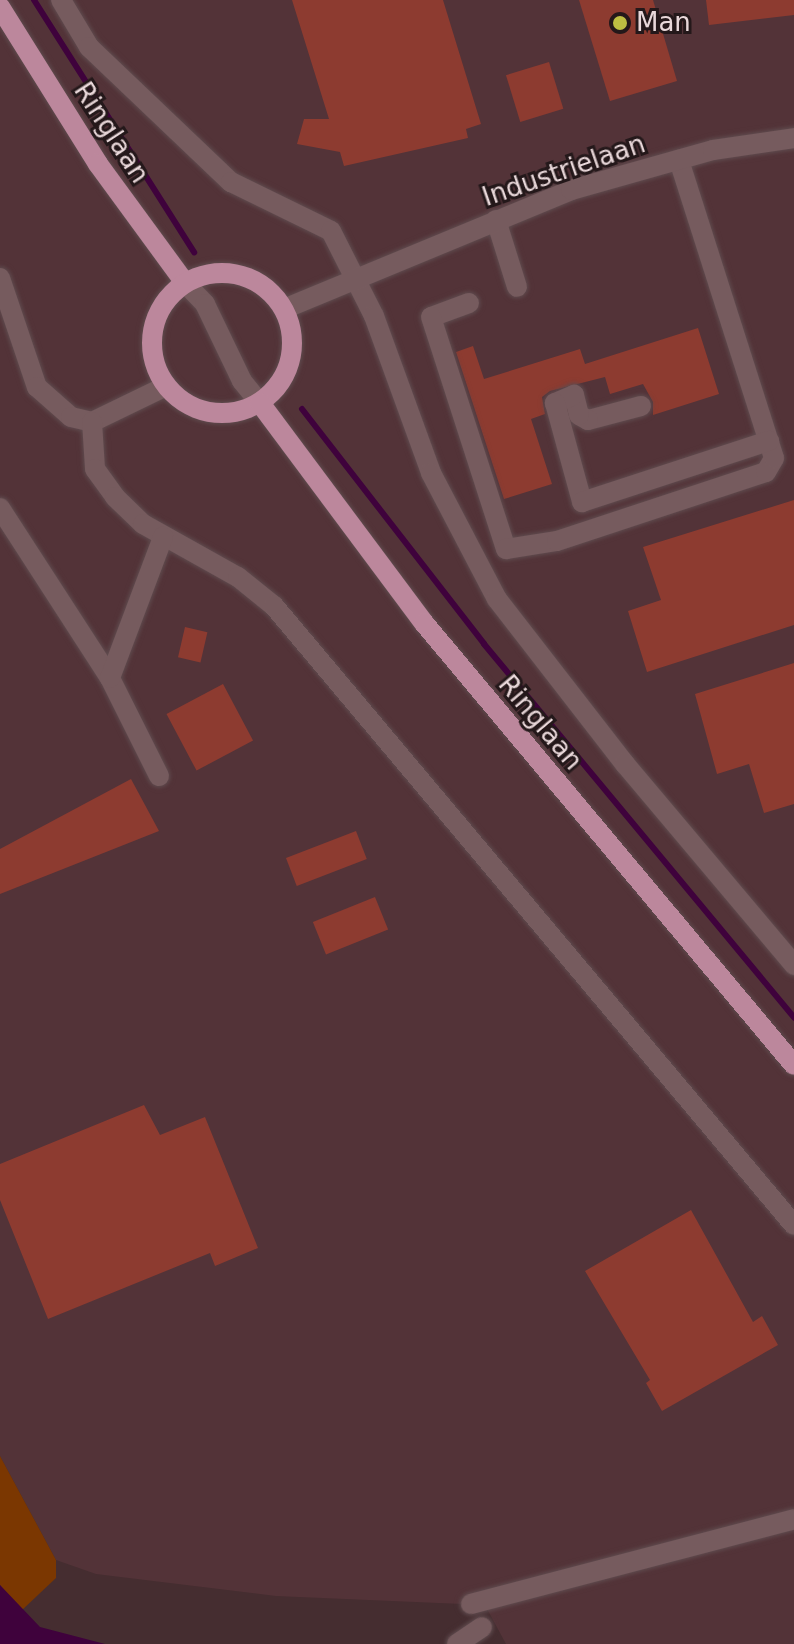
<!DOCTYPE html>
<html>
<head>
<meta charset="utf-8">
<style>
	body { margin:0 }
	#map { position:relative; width:794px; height:1644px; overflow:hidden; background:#452d30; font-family:"DejaVu Sans",sans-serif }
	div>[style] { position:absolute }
	.built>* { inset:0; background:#533338 }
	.green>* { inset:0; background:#7b3701 }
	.water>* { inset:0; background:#3f023c }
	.stream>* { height:6px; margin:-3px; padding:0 3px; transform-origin:3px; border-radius:3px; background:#3f023c }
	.building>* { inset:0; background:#8d3b30; transform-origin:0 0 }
	.roads { filter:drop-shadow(0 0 2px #5f4b4e) drop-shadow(0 0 2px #5f4b4e) }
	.minor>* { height:20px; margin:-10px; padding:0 10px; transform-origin:10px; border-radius:10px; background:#765b5e }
	.major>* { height:20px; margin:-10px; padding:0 10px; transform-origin:10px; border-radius:10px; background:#bc879c }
	.major>.ring { margin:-10px; padding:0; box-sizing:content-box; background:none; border:20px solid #bc879c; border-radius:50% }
	.dots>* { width:22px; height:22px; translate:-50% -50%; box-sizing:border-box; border:4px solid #24181a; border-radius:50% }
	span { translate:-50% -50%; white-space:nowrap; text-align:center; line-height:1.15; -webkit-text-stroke:6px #24181a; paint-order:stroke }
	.poi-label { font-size:26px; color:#e9d8da }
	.left { translate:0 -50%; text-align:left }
	.street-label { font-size:26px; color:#e9d8da }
</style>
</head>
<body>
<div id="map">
	<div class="built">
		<div style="clip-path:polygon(0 0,794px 0,794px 1644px,506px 1644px,485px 1605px,276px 1596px,96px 1574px,56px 1560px,0 1456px)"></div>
	</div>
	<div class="green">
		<div style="clip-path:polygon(0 1456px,56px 1560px,56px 1578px,21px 1611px,0 1585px)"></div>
	</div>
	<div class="water">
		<div style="clip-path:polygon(0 1585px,40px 1627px,105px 1644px,0 1644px)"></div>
	</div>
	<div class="stream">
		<div style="left:34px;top:0;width:299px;rotate:57.6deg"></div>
		<div style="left:302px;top:409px;width:297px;rotate:52.2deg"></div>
		<div style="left:484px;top:644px;width:486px;rotate:50.3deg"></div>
	</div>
	<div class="building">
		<div style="clip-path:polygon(292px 0,443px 0,481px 124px,466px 129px,468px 138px,344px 166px,340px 152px,297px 144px,304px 119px,329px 119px)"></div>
		<div style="clip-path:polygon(579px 0,653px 0,677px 81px,610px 101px)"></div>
		<div style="clip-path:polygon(706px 0,794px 0,794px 15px,709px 25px)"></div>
		<div style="left:549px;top:62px;width:49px;height:45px;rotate:73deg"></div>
		<div style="clip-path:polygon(698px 328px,719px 394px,653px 415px,653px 402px,643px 384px,610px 394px,605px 377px,550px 391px,542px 397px,545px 414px,531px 419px,552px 484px,504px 499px,456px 352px,473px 346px,484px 379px,580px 349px,585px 364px)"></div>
		<div style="clip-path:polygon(794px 500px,794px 625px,647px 672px,628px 611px,661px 600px,643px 547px)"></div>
		<div style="left:185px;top:627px;width:23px;height:31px;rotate:13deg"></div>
		<div style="clip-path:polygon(794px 663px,794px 804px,764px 813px,749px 764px,717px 774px,695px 694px)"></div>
		<div style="left:223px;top:684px;width:64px;height:64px;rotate:62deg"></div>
		<div style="clip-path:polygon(131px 779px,159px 831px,0 894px,0 849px)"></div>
		<div style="left:356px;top:831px;width:30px;height:75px;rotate:69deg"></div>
		<div style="left:375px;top:897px;width:35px;height:67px;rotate:68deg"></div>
		<div style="clip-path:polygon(144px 1105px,160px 1135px,205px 1117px,258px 1248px,215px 1266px,210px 1253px,48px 1319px,0 1200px,0 1164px)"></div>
		<div style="clip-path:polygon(691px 1210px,753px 1322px,762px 1316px,778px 1345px,662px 1411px,646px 1383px,650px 1380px,585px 1271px)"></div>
	</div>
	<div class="roads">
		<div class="minor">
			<div style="left:61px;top:0;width:55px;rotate:59.2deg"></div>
			<div style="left:89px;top:47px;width:196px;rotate:43.6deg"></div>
			<div style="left:231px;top:182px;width:111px;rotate:26.1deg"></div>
			<div style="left:331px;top:231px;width:95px;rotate:63.2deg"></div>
			<div style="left:374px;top:316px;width:167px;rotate:70deg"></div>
			<div style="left:431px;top:473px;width:142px;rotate:62.4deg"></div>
			<div style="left:497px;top:599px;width:209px;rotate:52.2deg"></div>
			<div style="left:625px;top:764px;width:263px;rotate:49.9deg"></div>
			<div style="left:496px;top:220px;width:70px;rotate:72.6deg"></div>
			<div style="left:0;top:278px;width:115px;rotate:71.3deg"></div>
			<div style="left:37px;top:387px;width:45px;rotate:41.4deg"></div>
			<div style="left:71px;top:417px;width:22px;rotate:13deg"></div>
			<div style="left:92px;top:422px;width:82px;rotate:-25.9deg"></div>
			<div style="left:185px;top:283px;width:29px;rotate:46deg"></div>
			<div style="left:205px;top:304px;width:85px;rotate:64.3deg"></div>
			<div style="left:242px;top:381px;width:28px;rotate:51deg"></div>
			<div style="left:469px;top:303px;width:40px;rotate:159.8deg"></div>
			<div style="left:431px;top:317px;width:244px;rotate:72.1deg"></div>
			<div style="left:506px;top:549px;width:52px;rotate:-8.9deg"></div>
			<div style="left:557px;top:541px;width:220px;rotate:-18.3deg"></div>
			<div style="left:766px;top:472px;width:16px;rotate:-60deg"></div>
			<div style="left:774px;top:458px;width:313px;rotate:-107.7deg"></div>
			<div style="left:284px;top:309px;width:311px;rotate:-22.5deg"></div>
			<div style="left:571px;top:190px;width:148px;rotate:-15.7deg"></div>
			<div style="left:713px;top:150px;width:82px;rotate:-8.4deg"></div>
			<div style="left:641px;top:406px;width:55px;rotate:165.2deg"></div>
			<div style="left:588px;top:420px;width:10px;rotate:-151deg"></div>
			<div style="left:579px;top:415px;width:21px;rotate:-104deg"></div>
			<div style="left:574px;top:395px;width:21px;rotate:157deg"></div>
			<div style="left:555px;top:403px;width:103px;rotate:74.7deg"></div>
			<div style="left:582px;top:502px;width:197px;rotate:-18.1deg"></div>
			<div style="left:92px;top:422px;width:47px;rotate:86.3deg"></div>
			<div style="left:95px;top:469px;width:34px;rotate:54deg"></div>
			<div style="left:115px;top:497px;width:39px;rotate:44deg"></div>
			<div style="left:143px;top:524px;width:109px;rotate:29.2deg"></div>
			<div style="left:238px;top:577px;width:46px;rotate:38.9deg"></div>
			<div style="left:274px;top:606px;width:808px;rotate:49.97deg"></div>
			<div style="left:0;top:508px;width:202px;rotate:57.1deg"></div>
			<div style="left:159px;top:776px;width:110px;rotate:-116.6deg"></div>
			<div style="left:110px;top:678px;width:151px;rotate:-69.4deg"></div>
			<div style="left:471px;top:1604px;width:334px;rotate:-14.7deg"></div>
			<div style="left:457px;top:1644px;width:30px;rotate:-34deg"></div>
		</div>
		<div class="major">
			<div style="left:0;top:7px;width:185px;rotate:58deg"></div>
			<div style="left:98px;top:164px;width:147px;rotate:53.8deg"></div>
			<div class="ring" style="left:152px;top:273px;width:120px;height:120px"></div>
			<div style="left:260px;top:403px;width:274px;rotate:53.3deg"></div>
			<div style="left:424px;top:623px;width:576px;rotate:50.07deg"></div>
		</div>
	</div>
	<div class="dots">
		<div style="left:620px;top:23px;background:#bebf42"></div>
	</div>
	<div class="poi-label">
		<span class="left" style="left:636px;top:23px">Man</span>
	</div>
	<div class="street-label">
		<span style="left:111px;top:133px;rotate:57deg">Ringlaan</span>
		<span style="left:564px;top:171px;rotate:-19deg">Industrielaan</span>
		<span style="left:540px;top:723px;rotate:50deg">Ringlaan</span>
	</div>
</div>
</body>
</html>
